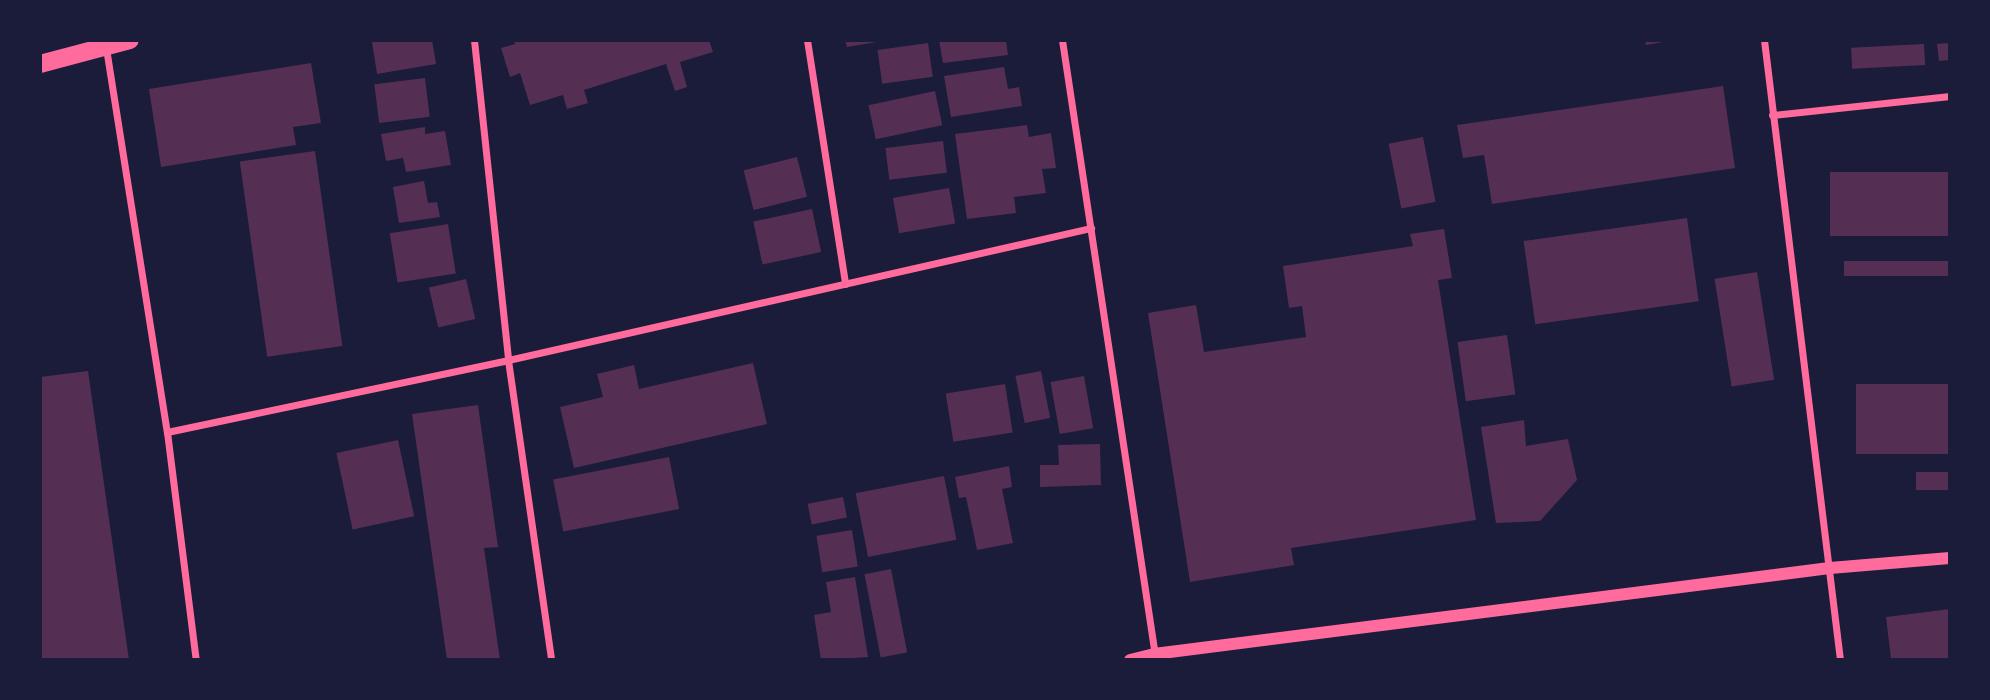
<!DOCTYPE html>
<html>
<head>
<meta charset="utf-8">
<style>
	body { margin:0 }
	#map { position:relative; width:1990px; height:700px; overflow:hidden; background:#1b1b3a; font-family:Helvetica,sans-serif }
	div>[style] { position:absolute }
	.building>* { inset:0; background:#542f53; transform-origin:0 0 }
	.minor>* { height:7px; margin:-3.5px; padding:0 3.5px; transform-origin:3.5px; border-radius:3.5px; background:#ff6b9d }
	.tertiary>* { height:12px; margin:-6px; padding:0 6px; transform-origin:6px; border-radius:6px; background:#ff6b9d }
	.primary>* { height:18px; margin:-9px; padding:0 9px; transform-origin:9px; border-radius:9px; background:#ff6b9d }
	span { translate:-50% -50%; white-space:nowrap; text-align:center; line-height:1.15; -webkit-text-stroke:7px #1b1b3a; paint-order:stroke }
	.frame { position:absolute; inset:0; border:42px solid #1b1b3a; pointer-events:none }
</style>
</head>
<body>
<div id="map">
	<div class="building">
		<div style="clip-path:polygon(382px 40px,432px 40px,436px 64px,377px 74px,372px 42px)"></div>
		<div style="clip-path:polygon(514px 40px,709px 40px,713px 52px,680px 62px,687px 87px,675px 91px,666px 64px,584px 90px,588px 103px,567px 109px,563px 95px,530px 105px,520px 73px,510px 77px,501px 48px,515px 44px)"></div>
		<div style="clip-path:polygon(845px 40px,877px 40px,877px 42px,847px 47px)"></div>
		<div style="clip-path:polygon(939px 40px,1006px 40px,1008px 55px,943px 63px)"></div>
		<div style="clip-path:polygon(1645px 40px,1663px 40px,1663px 42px,1646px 45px)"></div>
		<div style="left:928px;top:43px;width:34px;height:51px;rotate:82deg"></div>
		<div style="clip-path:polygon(1950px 43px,1950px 60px,1939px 61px,1937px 44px)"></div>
		<div style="left:1924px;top:44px;width:21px;height:73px;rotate:87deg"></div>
		<div style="clip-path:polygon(311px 63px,321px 123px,293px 127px,296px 145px,161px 167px,149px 89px)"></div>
		<div style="clip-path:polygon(1004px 67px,1008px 89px,1019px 87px,1022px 106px,951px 117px,944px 76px)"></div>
		<div style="left:425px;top:78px;width:39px;height:51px;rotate:83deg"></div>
		<div style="clip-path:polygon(1723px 86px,1735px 168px,1492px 204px,1484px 155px,1463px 158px,1457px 125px)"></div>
		<div style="left:935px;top:91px;width:35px;height:68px;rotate:78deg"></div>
		<div style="clip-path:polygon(1027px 125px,1029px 137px,1051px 133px,1056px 168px,1042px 169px,1046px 193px,1014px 197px,1016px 213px,967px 219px,955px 134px)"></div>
		<div style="clip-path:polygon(425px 127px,425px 134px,445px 131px,451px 165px,406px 172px,403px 158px,386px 161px,381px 134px)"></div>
		<div style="left:1423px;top:137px;width:66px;height:35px;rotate:79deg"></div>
		<div style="left:943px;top:141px;width:32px;height:58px;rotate:83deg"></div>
		<div style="left:315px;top:151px;width:197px;height:76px;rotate:82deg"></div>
		<div style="left:797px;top:157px;width:41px;height:55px;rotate:76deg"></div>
		<div style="left:1950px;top:172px;width:64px;height:120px;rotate:90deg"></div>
		<div style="clip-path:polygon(424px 181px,428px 203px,437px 202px,440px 217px,399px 223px,393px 187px)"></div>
		<div style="left:949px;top:188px;width:36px;height:57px;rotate:80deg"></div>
		<div style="left:812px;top:209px;width:44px;height:60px;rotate:78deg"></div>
		<div style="left:1687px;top:218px;width:84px;height:165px;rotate:82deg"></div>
		<div style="left:448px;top:224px;width:50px;height:59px;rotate:81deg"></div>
		<div style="clip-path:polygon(1444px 229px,1452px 278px,1438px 280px,1476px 520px,1291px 548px,1294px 565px,1190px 582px,1148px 313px,1196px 305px,1204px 352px,1306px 337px,1302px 306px,1289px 308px,1283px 266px,1413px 246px,1410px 234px)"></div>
		<div style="left:1950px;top:261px;width:15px;height:106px;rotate:90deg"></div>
		<div style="left:1757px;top:272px;width:109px;height:43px;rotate:81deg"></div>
		<div style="left:466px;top:279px;width:41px;height:38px;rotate:77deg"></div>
		<div style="left:1507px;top:335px;width:60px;height:50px;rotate:82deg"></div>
		<div style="clip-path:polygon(753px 363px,767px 424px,574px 468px,560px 407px,603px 397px,597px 374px,634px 365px,639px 389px)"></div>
		<div style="clip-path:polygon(88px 371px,129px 660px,40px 660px,40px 377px)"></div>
		<div style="left:1041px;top:371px;width:48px;height:26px;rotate:79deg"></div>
		<div style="left:1084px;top:376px;width:53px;height:34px;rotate:80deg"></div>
		<div style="left:1005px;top:384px;width:49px;height:60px;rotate:81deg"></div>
		<div style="left:1950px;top:384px;width:70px;height:94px;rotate:90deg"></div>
		<div style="clip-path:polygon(478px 405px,498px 547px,484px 548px,500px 660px,447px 660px,412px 414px)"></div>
		<div style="clip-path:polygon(1524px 420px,1526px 446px,1568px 439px,1577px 480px,1540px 521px,1496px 523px,1481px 427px)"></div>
		<div style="left:398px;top:440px;width:78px;height:63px;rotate:78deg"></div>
		<div style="clip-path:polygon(1100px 444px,1101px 485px,1040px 487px,1040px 465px,1059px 465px,1058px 445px)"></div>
		<div style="left:669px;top:457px;width:53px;height:118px;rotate:79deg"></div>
		<div style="clip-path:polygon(1009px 466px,1012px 487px,1002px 489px,1013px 543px,977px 550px,966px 497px,959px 498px,955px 477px)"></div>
		<div style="left:1950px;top:472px;width:18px;height:34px;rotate:90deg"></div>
		<div style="left:944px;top:476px;width:65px;height:90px;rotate:79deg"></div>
		<div style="left:843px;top:497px;width:21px;height:36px;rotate:79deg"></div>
		<div style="left:852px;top:530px;width:37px;height:36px;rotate:81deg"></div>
		<div style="left:891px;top:569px;width:85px;height:27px;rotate:79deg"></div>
		<div style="clip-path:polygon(855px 577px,868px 657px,821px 660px,814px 615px,831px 612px,826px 582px)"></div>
		<div style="clip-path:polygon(1950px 609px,1950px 660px,1891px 659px,1886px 617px)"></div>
	</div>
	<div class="minor">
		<div style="left:474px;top:40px;width:322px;rotate:83.9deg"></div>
		<div style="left:508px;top:360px;width:303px;rotate:81.8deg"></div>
		<div style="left:807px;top:40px;width:247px;rotate:81.1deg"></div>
		<div style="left:1062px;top:40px;width:623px;rotate:81.41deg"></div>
		<div style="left:1764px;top:40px;width:625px;rotate:83.01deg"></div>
		<div style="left:106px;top:48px;width:389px;rotate:81deg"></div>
		<div style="left:167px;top:432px;width:230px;rotate:82.8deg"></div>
		<div style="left:1772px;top:115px;width:179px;rotate:-6.1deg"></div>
		<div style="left:167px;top:432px;width:349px;rotate:-11.9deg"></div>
		<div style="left:508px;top:360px;width:598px;rotate:-12.76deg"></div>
	</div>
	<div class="tertiary">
		<div style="left:1130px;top:660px;width:25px;rotate:-14deg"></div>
		<div style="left:1154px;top:654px;width:681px;rotate:-7.25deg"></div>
		<div style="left:1830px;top:568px;width:120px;rotate:-4.8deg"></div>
	</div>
	<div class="primary">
		<div style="left:40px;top:64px;width:93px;rotate:-14.9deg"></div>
	</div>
	<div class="frame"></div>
</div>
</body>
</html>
